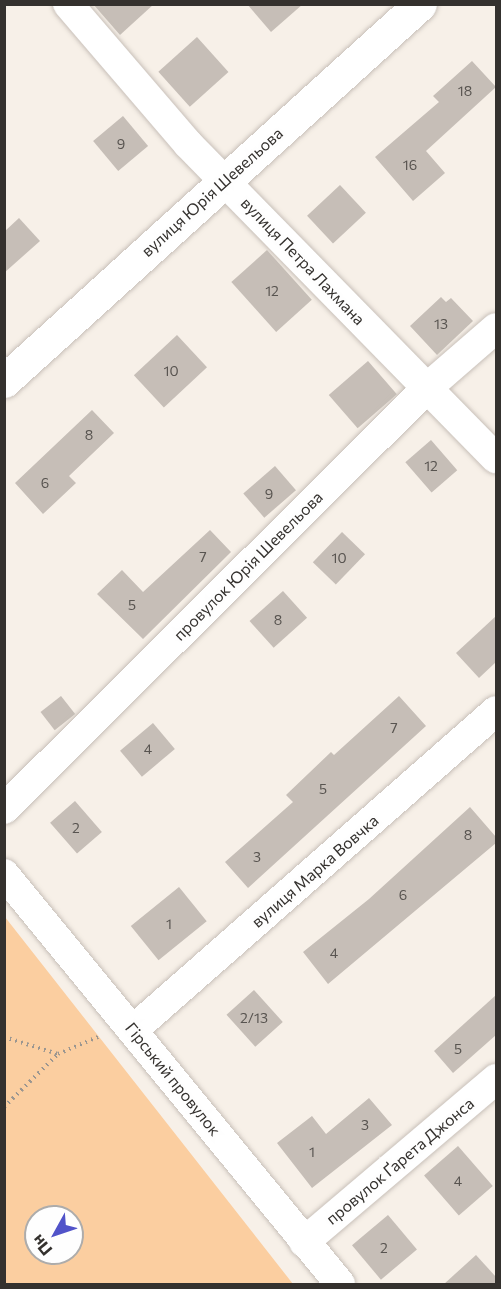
<!DOCTYPE html>
<html>
<head>
<meta charset="utf-8">
<style>
	body { margin:0 }
	#map { position:relative; width:501px; height:1289px; overflow:hidden; background:#f7f0e8; font-family:Commissioner,sans-serif }
	div>[style] { position:absolute }
	.green>* { inset:0; background:#fbcea0 }
	.building>* { inset:0; background:#c6beb7; transform-origin:0 0 }
	.path>* { height:4px; margin-top:-2px; transform-origin:0; background:repeating-linear-gradient(90deg,#9b9690 0 1.5px,transparent 0 6px) }
	.roads { filter:drop-shadow(0 0 2px #c8c0b9) drop-shadow(0 0 2px #c8c0b9) }
	.minor>* { height:30px; margin:-15px; padding:0 15px; transform-origin:15px; border-radius:15px; background:#fff }
	.tertiary>* { height:33px; margin:-16.5px; padding:0 16.5px; transform-origin:16.5px; border-radius:16.5px; background:#fff }
	span { translate:-50% -50%; white-space:nowrap; text-align:center; line-height:1.15; -webkit-text-stroke:6px #fefefe; paint-order:stroke }
	.number-label { font-size:14px; color:#585450 }
	.number-label span { -webkit-text-stroke-width:0 }
	.street-label { font-size:16px; color:#34312e }
	.frame { position:absolute; inset:0; border:6px solid #34312e; pointer-events:none }
	.north { position:absolute; left:24px; top:1205px; width:60px; height:60px; box-sizing:border-box; background:#fefefe; border:2px solid #adacab; border-radius:50%; rotate:230deg; font-size:16px; font-weight:700; line-height:24px; text-align:center; color:#34312e }
	.north::after { content:''; display:block; margin:auto; width:21px; height:27px; background:#5153c9; clip-path:polygon(50% 0,100% 100%,50% 72%,0 100%) }
</style>
</head>
<body>
<div id="map">
	<div class="green">
		<div style="clip-path:polygon(evenodd,4px 917px,5px 917px,293px 1284px,5px 1284px,4px 917px,36px 1217px,72px 1217px,72px 1253px,36px 1253px,36px 1217px)"></div>
	</div>
	<div class="building">
		<div style="clip-path:polygon(93px 4px,154px 4px,120px 35px)"></div>
		<div style="clip-path:polygon(247px 4px,303px 4px,271px 32px)"></div>
		<div style="left:197px;top:37px;width:47px;height:52px;rotate:48deg"></div>
		<div style="clip-path:polygon(472px 61px,496px 87px,426px 151px,445px 173px,413px 201px,375px 157px,439px 102px,433px 96px)"></div>
		<div style="left:123px;top:116px;width:39px;height:39px;rotate:50deg"></div>
		<div style="left:340px;top:185px;width:38px;height:45px;rotate:47deg"></div>
		<div style="clip-path:polygon(19px 218px,40px 241px,4px 273px,4px 232px)"></div>
		<div style="left:267px;top:250px;width:67px;height:48px;rotate:48deg"></div>
		<div style="clip-path:polygon(441px 297px,446px 302px,451px 298px,473px 321px,437px 355px,410px 326px)"></div>
		<div style="left:177px;top:335px;width:44px;height:59px;rotate:47deg"></div>
		<div style="left:368px;top:361px;width:44px;height:52px;rotate:49deg"></div>
		<div style="clip-path:polygon(92px 410px,114px 433px,69px 476px,76px 483px,43px 514px,15px 483px)"></div>
		<div style="left:431px;top:440px;width:40px;height:34px;rotate:49deg"></div>
		<div style="left:275px;top:466px;width:32px;height:42px;rotate:49deg"></div>
		<div style="clip-path:polygon(210px 530px,231px 552px,143px 639px,97px 594px,122px 570px,143px 592px)"></div>
		<div style="left:342px;top:532px;width:32px;height:42px;rotate:44deg"></div>
		<div style="left:283px;top:591px;width:36px;height:45px;rotate:48deg"></div>
		<div style="clip-path:polygon(496px 616px,496px 662px,479px 678px,456px 653px)"></div>
		<div style="left:61px;top:696px;width:23px;height:26px;rotate:52deg"></div>
		<div style="clip-path:polygon(399px 696px,426px 726px,248px 888px,225px 862px,293px 802px,286px 795px,331px 752px,334px 755px)"></div>
		<div style="left:153px;top:723px;width:34px;height:43px;rotate:50deg"></div>
		<div style="left:75px;top:801px;width:41px;height:33px;rotate:49deg"></div>
		<div style="clip-path:polygon(470px 807px,496px 837px,496px 843px,328px 984px,303px 952px,369px 899px)"></div>
		<div style="left:179px;top:887px;width:44px;height:62px;rotate:51deg"></div>
		<div style="left:254px;top:990px;width:43px;height:37px;rotate:48deg"></div>
		<div style="clip-path:polygon(496px 995px,496px 1035px,453px 1073px,434px 1051px)"></div>
		<div style="clip-path:polygon(369px 1098px,392px 1125px,312px 1188px,277px 1143px,312px 1116px,326px 1134px)"></div>
		<div style="left:458px;top:1146px;width:53px;height:45px;rotate:49deg"></div>
		<div style="left:388px;top:1215px;width:45px;height:47px;rotate:50deg"></div>
		<div style="clip-path:polygon(476px 1255px,496px 1277px,496px 1284px,444px 1284px)"></div>
	</div>
	<div class="path">
		<div style="left:4px;top:1037px;width:57px;rotate:17.5deg"></div>
		<div style="left:4px;top:1107px;width:76px;rotate:-44.5deg"></div>
		<div style="left:58px;top:1054px;width:46px;rotate:-23.2deg"></div>
	</div>
	<div class="roads">
		<div class="minor">
			<div style="left:68px;top:4px;width:184px;rotate:49.4deg"></div>
			<div style="left:188px;top:144px;width:440px;rotate:45.6deg"></div>
			<div style="left:4px;top:809px;width:597px;rotate:-44.86deg"></div>
			<div style="left:427px;top:388px;width:91px;rotate:-41deg"></div>
			<div style="left:4px;top:874px;width:530px;rotate:50.66deg"></div>
			<div style="left:133px;top:1030px;width:483px;rotate:-41.3deg"></div>
			<div style="left:304px;top:1242px;width:252px;rotate:-40.3deg"></div>
		</div>
		<div class="tertiary">
			<div style="left:4px;top:381px;width:561px;rotate:-42.18deg"></div>
		</div>
	</div>
	<div class="number-label">
		<span style="left:465px;top:91px">18</span>
		<span style="left:121px;top:144px">9</span>
		<span style="left:410px;top:165px">16</span>
		<span style="left:272px;top:291px">12</span>
		<span style="left:441px;top:324px">13</span>
		<span style="left:171px;top:371px">10</span>
		<span style="left:89px;top:435px">8</span>
		<span style="left:431px;top:466px">12</span>
		<span style="left:45px;top:483px">6</span>
		<span style="left:269px;top:494px">9</span>
		<span style="left:203px;top:557px">7</span>
		<span style="left:339px;top:558px">10</span>
		<span style="left:132px;top:605px">5</span>
		<span style="left:278px;top:620px">8</span>
		<span style="left:394px;top:728px">7</span>
		<span style="left:148px;top:749px">4</span>
		<span style="left:323px;top:789px">5</span>
		<span style="left:76px;top:828px">2</span>
		<span style="left:468px;top:835px">8</span>
		<span style="left:257px;top:857px">3</span>
		<span style="left:403px;top:895px">6</span>
		<span style="left:169px;top:924px">1</span>
		<span style="left:334px;top:953px">4</span>
		<span style="left:254px;top:1018px">2/13</span>
		<span style="left:458px;top:1049px">5</span>
		<span style="left:365px;top:1125px">3</span>
		<span style="left:312px;top:1152px">1</span>
		<span style="left:458px;top:1181px">4</span>
		<span style="left:384px;top:1248px">2</span>
	</div>
	<div class="street-label">
		<span style="left:212px;top:192px;rotate:-42deg">вулиця Юрія Шевельова</span>
		<span style="left:303px;top:261px;rotate:46deg">вулиця Петра Лахмана</span>
		<span style="left:248px;top:566px;rotate:-45deg">провулок Юрія Шевельова</span>
		<span style="left:315px;top:871px;rotate:-41deg">вулиця Марка Вовчка</span>
		<span style="left:173px;top:1079px;rotate:51deg">Гірський провулок</span>
		<span style="left:400px;top:1161px;rotate:-40deg">провулок Ґарета Джонса</span>
	</div>
	<div class="frame"></div>
	<div class="north">Пн</div>
</div>
</body>
</html>
